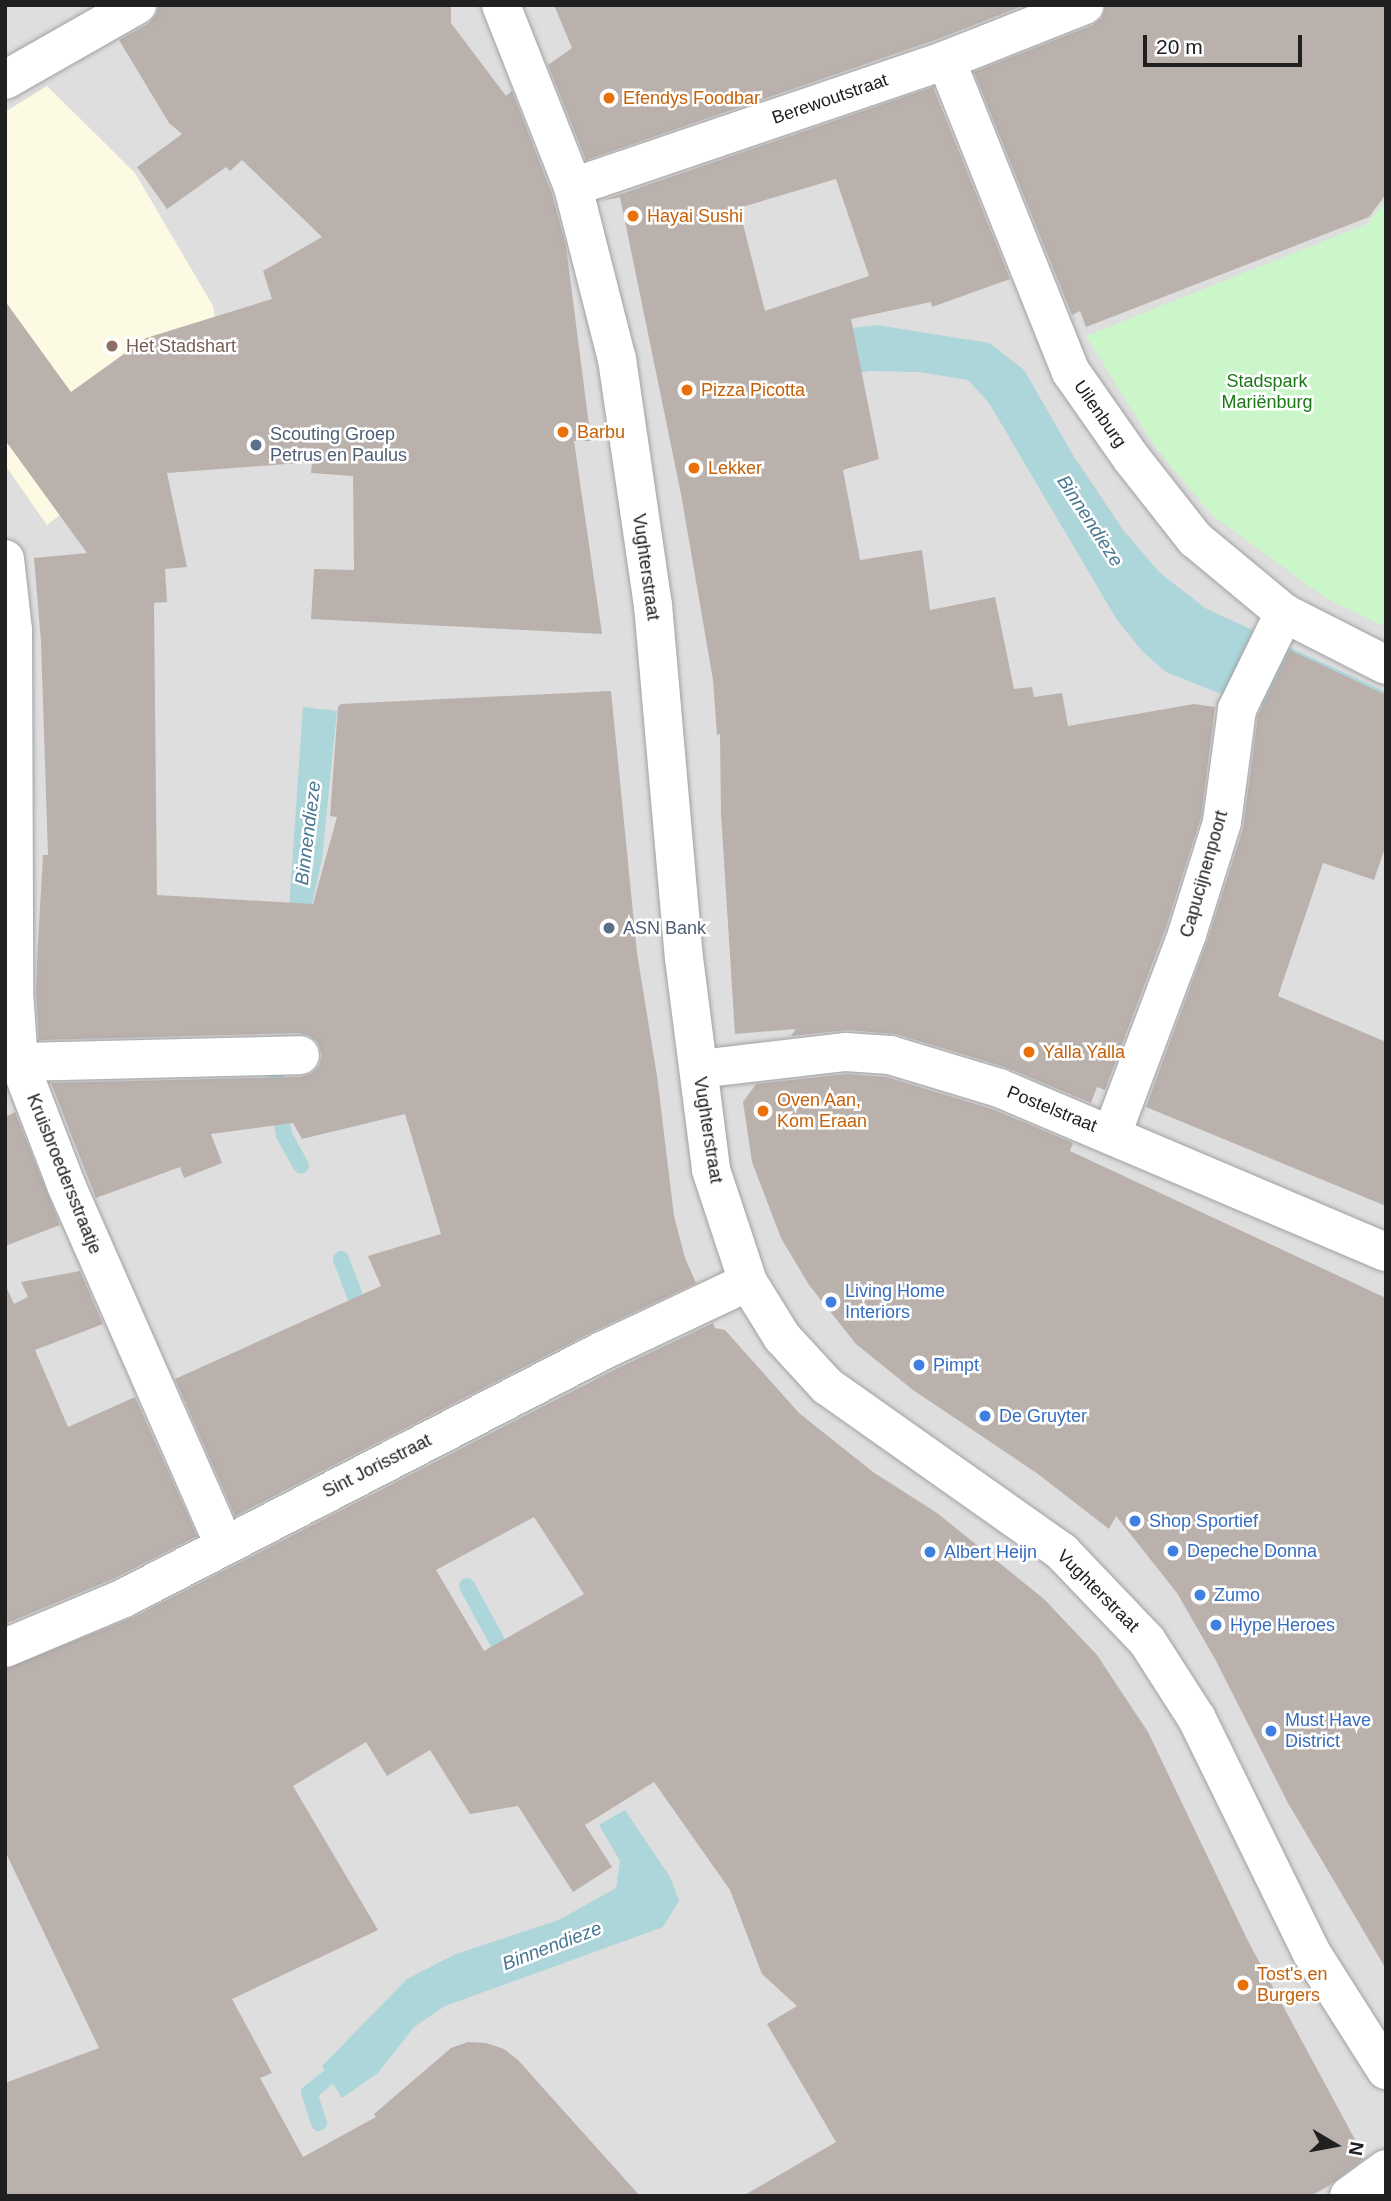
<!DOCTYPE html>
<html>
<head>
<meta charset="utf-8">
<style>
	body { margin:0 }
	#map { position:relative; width:1391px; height:2201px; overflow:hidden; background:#f0ece8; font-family:Helvetica,sans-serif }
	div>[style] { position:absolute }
	.residential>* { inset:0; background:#dedede; transform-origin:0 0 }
	.education>* { inset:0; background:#fdfae4 }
	.park>* { inset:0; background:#cbf6c9 }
	.water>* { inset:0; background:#acd6da }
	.stream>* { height:16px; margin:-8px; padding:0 8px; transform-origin:8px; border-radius:8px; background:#acd6da }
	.building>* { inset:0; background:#bab1ad }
	.roads { filter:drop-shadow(0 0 2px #a1a1a1) drop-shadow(0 0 2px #a1a1a1) }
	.minor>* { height:38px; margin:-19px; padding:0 19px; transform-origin:19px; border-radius:19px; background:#fff }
	.dots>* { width:19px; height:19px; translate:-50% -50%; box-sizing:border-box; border:4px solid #fff; border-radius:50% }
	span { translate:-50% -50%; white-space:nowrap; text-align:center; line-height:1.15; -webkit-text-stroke:5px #fff; paint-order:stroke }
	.food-label { font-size:18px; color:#c56008 }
	.left { translate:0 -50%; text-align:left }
	.street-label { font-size:18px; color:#202020 }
	.education-label { font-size:18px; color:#785e54 }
	.park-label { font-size:18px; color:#197914 }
	.service-label { font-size:18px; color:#4e5e75 }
	.shop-label { font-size:18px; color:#366cbe }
	.water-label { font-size:19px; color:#497893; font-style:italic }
	.frame { position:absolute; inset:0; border:7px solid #202020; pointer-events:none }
	.north { position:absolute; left:1300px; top:2110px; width:70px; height:70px; -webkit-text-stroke:5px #fff; paint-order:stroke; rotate:100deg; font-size:19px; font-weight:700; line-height:28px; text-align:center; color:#202020 }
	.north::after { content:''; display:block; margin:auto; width:24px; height:32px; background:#202020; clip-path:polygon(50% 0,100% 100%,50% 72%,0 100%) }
	.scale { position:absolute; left:1143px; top:35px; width:159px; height:32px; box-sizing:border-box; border:4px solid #202020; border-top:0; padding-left:9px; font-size:21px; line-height:24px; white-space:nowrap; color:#202020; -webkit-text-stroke:5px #fff; paint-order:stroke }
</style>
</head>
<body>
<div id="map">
	<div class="residential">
		<div style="left:5px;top:5px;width:1381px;height:2191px"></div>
	</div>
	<div class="education">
		<div style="clip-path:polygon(47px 86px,135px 173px,213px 306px,226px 386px,47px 525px,5px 465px,5px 112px)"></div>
	</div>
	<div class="park">
		<div style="clip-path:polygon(1386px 200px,1386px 627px,1327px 599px,1212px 515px,1154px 445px,1086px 336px,1367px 224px)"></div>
	</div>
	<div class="water">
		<div style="clip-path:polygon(877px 325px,989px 343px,1024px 370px,1073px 455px,1124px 531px,1160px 573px,1205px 608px,1386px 692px,1386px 757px,1292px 714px,1216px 692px,1166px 672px,1143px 652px,1117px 620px,989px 403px,968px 380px,918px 372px,871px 371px,806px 381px,798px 334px)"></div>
		<div style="clip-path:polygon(303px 707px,337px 711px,322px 859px,311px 909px,289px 908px)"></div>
		<div style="clip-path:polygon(625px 1810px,670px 1877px,679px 1901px,663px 1927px,445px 2006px,414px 2027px,378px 2073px,342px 2098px,322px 2066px,407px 1979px,456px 1954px,559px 1920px,616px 1888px,620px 1861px,599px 1825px)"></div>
	</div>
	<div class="stream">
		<div style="left:274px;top:1068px;width:68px;rotate:81.5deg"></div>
		<div style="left:284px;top:1135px;width:35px;rotate:61deg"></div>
		<div style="left:341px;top:1259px;width:60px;rotate:69.4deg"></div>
		<div style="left:467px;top:1586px;width:63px;rotate:61.4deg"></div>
		<div style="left:319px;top:2123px;width:32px;rotate:-108deg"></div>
		<div style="left:309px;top:2093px;width:46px;rotate:-38.9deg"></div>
	</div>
	<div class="building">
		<div style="clip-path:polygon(159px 5px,451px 5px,451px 23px,506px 96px,512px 91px,552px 194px,566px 246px,591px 441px,574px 441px,602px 634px,311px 619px,314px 569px,354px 570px,353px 476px,311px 473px,312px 462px,167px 473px,187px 567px,165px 569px,167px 602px,154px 603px,157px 895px,313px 904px,337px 817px,330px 816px,338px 707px,341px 704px,611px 691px,637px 953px,657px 1076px,674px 1216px,685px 1258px,696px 1283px,592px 1332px,235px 1516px,175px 1379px,381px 1286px,368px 1256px,441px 1234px,405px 1114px,302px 1139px,293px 1123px,211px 1134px,222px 1163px,184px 1178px,180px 1167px,96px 1198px,51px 1083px,301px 1077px,312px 1073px,319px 1066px,322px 1055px,318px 1043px,310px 1036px,299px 1033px,39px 1040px,36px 992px,38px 941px,43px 855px,48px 855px,41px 642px,34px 558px,87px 553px,5px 440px,5px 301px,71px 392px,146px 338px,272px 299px,263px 271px,322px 237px,242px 160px,230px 171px,226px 167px,167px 209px,137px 167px,182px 134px,169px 123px,119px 40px,148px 24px,156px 15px)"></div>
		<div style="clip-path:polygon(554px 5px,1025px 5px,938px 39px,586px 160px,548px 65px,572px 48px)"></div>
		<div style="clip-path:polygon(1106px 5px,1386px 5px,1386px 194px,1369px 217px,1086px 327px,1080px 311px,1072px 315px,974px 72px,1093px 25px,1102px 18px)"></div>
		<div style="clip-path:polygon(evenodd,933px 87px,1010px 279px,932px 307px,931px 302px,851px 319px,879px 459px,843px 470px,860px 560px,922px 550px,930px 610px,995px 597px,1014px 689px,1032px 687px,1034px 697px,1062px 693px,1068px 726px,1194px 704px,1215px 707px,1201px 817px,1166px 927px,1105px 1090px,1097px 1087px,1091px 1103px,1005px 1067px,896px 1034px,847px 1030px,791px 1036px,796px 1029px,735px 1034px,721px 814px,720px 734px,717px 735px,713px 680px,681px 494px,620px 197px,601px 201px,933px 87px,836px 179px,869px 276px,765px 311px,739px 208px,836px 179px)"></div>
		<div style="clip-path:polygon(1290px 650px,1386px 695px,1386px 845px,1374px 880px,1323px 863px,1278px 996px,1386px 1042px,1386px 1206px,1146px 1107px,1207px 942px,1243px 829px,1258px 715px)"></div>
		<div style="clip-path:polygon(847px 1074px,886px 1077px,992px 1109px,1073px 1143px,1070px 1151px,1386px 1298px,1386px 1969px,1288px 1803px,1215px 1659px,1177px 1593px,1116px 1516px,1109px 1529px,1038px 1474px,913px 1390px,856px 1344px,809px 1285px,781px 1238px,752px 1162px,743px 1102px,756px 1084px)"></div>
		<div style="clip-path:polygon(15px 1112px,60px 1225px,5px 1246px,5px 1117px)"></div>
		<div style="clip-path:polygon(80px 1271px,103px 1324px,35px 1350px,68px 1427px,135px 1397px,197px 1536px,115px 1578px,5px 1624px,5px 1284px,14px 1304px,28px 1297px,21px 1282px)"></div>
		<div style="clip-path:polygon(evenodd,713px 1323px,715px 1328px,725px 1330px,799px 1413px,873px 1472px,937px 1513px,1044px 1599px,1097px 1655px,1148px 1732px,1248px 1941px,1365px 2158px,1330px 2185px,1311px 2196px,743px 2196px,836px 2142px,767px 2024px,797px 2006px,762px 1974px,730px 1890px,654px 1782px,585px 1825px,612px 1867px,573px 1892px,518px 1806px,470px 1814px,430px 1750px,387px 1776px,366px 1742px,293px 1786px,378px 1930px,232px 1999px,272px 2073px,260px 2078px,303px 2157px,376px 2117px,374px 2114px,451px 2048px,468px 2042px,486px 2043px,504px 2049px,518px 2060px,640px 2196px,5px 2196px,5px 2083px,99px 2048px,5px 1851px,5px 1669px,134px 1617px,612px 1371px,713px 1323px,534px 1517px,584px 1594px,484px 1651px,436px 1570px,534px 1517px)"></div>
	</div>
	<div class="roads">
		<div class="minor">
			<div style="left:501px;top:5px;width:196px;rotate:68.4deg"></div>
			<div style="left:573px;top:187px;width:178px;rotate:75.7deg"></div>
			<div style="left:617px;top:359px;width:249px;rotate:81.7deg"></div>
			<div style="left:653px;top:605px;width:354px;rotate:85deg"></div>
			<div style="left:684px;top:958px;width:214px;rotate:82.7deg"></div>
			<div style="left:711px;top:1170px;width:118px;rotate:71.7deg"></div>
			<div style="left:748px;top:1282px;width:65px;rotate:58.3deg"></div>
			<div style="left:782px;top:1337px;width:67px;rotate:47.4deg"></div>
			<div style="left:827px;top:1386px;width:288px;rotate:35.2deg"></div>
			<div style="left:1062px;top:1552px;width:123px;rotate:46.3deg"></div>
			<div style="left:1147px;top:1641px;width:93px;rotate:57.3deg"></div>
			<div style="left:1197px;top:1719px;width:259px;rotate:63.9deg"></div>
			<div style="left:1311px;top:1952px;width:140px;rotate:57.6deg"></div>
			<div style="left:946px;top:60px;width:336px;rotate:68.2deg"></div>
			<div style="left:1071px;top:372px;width:106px;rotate:55deg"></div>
			<div style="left:1132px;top:459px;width:102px;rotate:51.8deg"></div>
			<div style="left:1195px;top:539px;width:116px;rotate:39.7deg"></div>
			<div style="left:1284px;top:613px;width:114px;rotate:27deg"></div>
			<div style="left:5px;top:80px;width:152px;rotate:-29.6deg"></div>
			<div style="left:573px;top:187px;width:394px;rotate:-18.8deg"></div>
			<div style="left:946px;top:60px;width:149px;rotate:-21.6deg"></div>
			<div style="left:5px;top:559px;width:71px;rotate:83.6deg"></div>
			<div style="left:13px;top:630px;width:362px;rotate:89.8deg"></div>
			<div style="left:14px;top:992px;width:70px;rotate:85.9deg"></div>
			<div style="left:19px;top:1062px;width:134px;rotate:69deg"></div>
			<div style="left:67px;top:1187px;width:390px;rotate:66.3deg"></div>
			<div style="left:19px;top:1062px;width:281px;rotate:-1.4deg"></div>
			<div style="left:699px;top:1069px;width:148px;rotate:-6.6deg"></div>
			<div style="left:846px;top:1052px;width:44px;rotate:3.9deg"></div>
			<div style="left:890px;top:1055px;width:114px;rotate:16.8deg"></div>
			<div style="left:999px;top:1088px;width:420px;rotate:23deg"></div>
			<div style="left:1112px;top:1134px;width:214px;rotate:-69.4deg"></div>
			<div style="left:1187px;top:934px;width:117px;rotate:-72.6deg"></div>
			<div style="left:1222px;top:822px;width:114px;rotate:-82.4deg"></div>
			<div style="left:1237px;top:709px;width:107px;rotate:-63.9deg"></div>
			<div style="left:5px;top:1648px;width:129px;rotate:-22.8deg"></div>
			<div style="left:124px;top:1598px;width:538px;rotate:-27.33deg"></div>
			<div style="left:602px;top:1351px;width:161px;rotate:-25.3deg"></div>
			<div style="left:1349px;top:2196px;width:46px;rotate:-36.1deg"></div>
		</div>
	</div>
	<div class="dots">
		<div style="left:609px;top:98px;background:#e8710a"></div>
		<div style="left:633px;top:216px;background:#e8710a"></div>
		<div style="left:112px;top:346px;background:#8d6e63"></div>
		<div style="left:687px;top:390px;background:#e8710a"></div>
		<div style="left:563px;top:432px;background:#e8710a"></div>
		<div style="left:256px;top:445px;background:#5c6f8a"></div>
		<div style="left:694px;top:468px;background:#e8710a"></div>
		<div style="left:609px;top:928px;background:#5c6f8a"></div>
		<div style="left:1029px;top:1052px;background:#e8710a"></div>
		<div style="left:763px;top:1111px;background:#e8710a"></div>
		<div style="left:831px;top:1302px;background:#3f7fe0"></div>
		<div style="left:919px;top:1365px;background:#3f7fe0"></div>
		<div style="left:985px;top:1416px;background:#3f7fe0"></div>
		<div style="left:1135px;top:1521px;background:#3f7fe0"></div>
		<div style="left:1173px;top:1551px;background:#3f7fe0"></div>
		<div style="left:930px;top:1552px;background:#3f7fe0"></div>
		<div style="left:1200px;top:1595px;background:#3f7fe0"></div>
		<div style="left:1216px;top:1625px;background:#3f7fe0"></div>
		<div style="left:1271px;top:1731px;background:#3f7fe0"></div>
		<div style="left:1243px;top:1985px;background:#e8710a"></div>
	</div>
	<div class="food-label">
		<span class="left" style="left:623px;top:98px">Efendys Foodbar</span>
		<span class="left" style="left:647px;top:216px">Hayai Sushi</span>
		<span class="left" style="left:701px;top:390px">Pizza Picotta</span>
		<span class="left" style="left:577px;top:432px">Barbu</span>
		<span class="left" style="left:708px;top:468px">Lekker</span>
		<span class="left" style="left:1043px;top:1052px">Yalla Yalla</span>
		<span class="left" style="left:777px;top:1111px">Oven Aan,<br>Kom Eraan</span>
		<span class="left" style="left:1257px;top:1985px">Tost's en<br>Burgers</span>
	</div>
	<div class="street-label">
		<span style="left:830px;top:99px;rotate:-19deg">Berewoutstraat</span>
		<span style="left:1100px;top:414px;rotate:55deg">Uilenburg</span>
		<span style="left:646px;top:567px;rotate:82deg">Vughterstraat</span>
		<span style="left:1204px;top:874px;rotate:-74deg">Capucijnenpoort</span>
		<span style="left:1052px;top:1109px;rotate:22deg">Postelstraat</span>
		<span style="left:708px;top:1130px;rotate:81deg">Vughterstraat</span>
		<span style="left:64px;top:1174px;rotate:68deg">Kruisbroedersstraatje</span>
		<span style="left:377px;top:1466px;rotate:-27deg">Sint Jorisstraat</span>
		<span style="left:1098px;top:1591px;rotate:45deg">Vughterstraat</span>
	</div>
	<div class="education-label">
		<span class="left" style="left:126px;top:346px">Het Stadshart</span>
	</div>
	<div class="park-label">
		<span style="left:1267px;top:392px">Stadspark<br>Mariënburg</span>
	</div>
	<div class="service-label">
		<span class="left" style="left:270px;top:445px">Scouting Groep<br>Petrus en Paulus</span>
		<span class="left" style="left:623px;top:928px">ASN Bank</span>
	</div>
	<div class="shop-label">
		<span class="left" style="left:845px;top:1302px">Living Home<br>Interiors</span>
		<span class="left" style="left:933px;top:1365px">Pimpt</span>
		<span class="left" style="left:999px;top:1416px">De Gruyter</span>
		<span class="left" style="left:1149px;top:1521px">Shop Sportief</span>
		<span class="left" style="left:1187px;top:1551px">Depeche Donna</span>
		<span class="left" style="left:944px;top:1552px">Albert Heijn</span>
		<span class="left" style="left:1214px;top:1595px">Zumo</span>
		<span class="left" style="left:1230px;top:1625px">Hype Heroes</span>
		<span class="left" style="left:1285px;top:1731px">Must Have<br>District</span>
	</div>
	<div class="water-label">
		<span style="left:1090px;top:521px;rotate:57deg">Binnendieze</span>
		<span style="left:308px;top:833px;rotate:-83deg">Binnendieze</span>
		<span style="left:552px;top:1946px;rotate:-21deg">Binnendieze</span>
	</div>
	<div class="frame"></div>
	<div class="north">N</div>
	<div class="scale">20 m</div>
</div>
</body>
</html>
